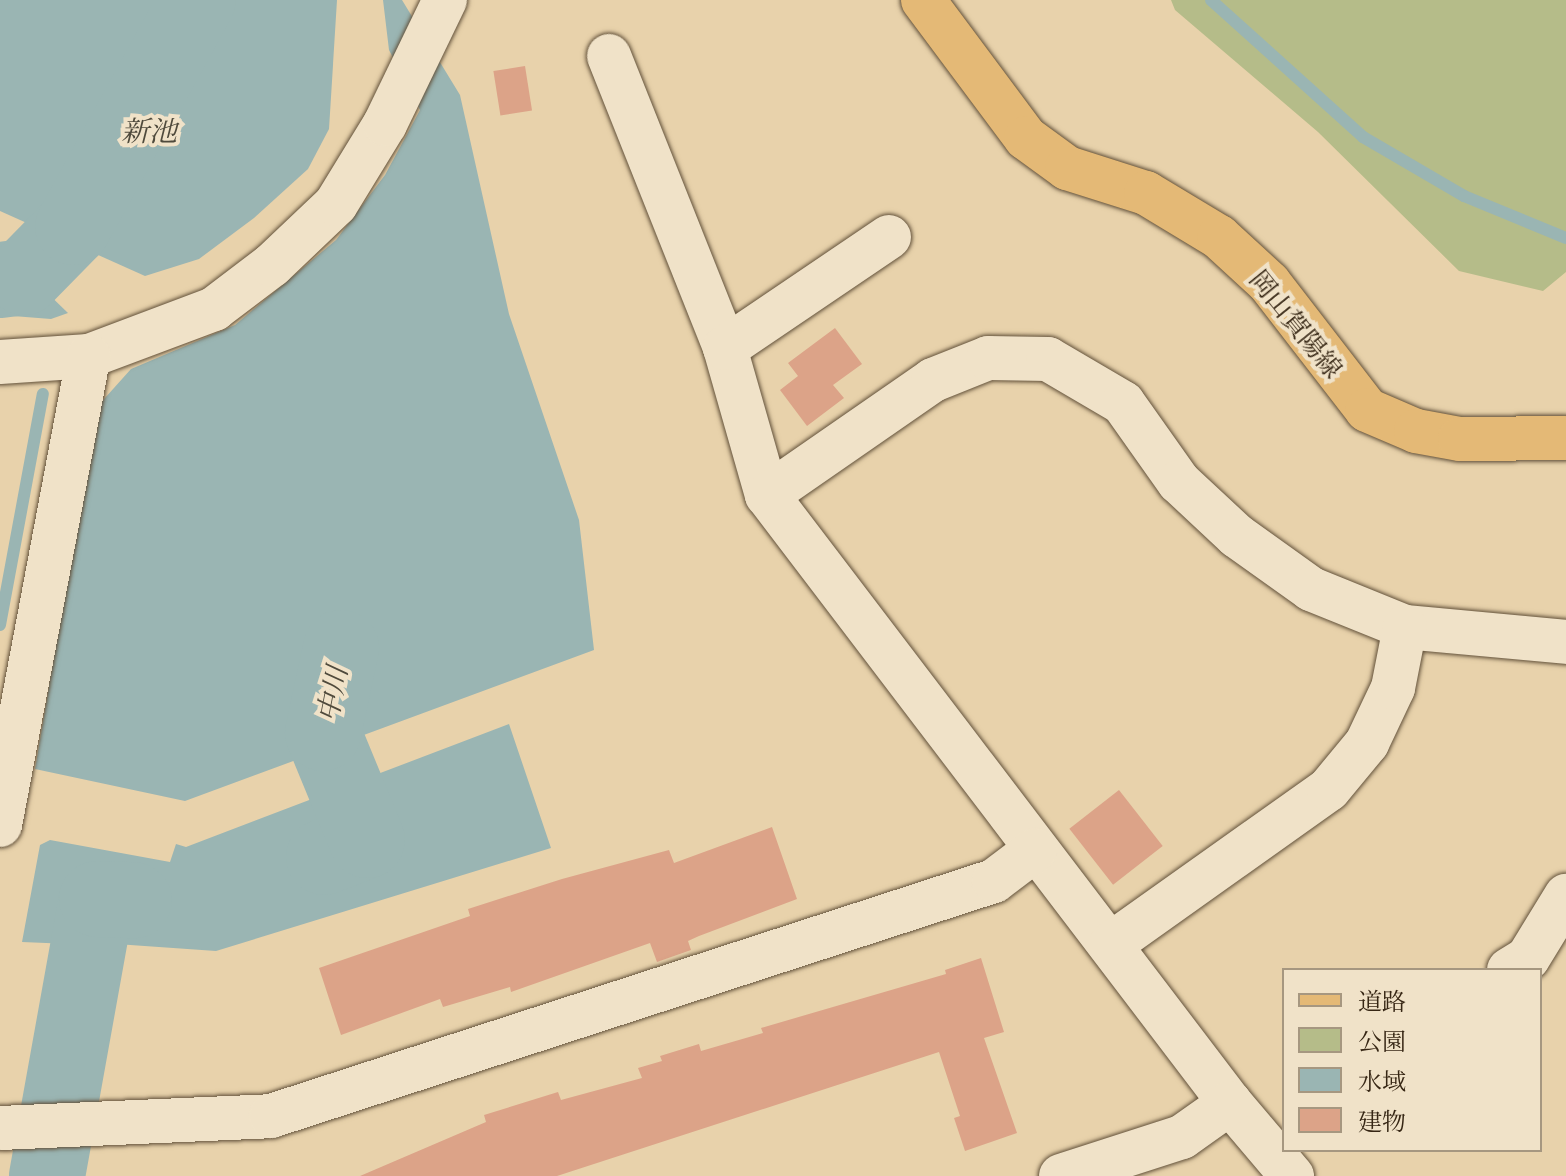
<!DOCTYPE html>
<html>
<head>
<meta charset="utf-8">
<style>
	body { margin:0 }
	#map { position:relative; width:1566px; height:1176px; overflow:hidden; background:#e8d2ab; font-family:"Gentium Book Plus","Noto Serif JP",serif }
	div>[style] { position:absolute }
	.green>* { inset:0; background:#b5bc89 }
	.water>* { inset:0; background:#9ab5b3 }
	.stream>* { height:12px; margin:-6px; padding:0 6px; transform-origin:6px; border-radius:6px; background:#9ab5b3 }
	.river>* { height:76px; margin:-38px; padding:0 38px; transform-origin:38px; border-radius:38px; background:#9ab5b3 }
	.building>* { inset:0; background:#dca388; transform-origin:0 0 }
	.roads { filter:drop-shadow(0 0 2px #62513a) drop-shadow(0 0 2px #62513a) }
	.minor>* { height:44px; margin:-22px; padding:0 22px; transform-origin:22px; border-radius:22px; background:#f0e2c8 }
	.major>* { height:44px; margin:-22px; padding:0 22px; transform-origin:22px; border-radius:22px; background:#e4b976 }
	span { translate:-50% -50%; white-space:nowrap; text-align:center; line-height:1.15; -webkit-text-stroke:8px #f0e2c8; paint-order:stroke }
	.street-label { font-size:26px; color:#362614 }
	.water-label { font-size:28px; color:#4f4a3c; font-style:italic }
	.legend { position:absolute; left:1282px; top:968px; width:260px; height:184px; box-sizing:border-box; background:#f0e2c8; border:2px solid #a69780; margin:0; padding:10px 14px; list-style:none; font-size:24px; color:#362614 }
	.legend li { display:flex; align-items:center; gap:16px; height:40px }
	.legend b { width:40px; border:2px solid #a69780 }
</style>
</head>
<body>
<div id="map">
	<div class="green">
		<div style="clip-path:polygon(1171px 0,1566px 0,1566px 272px,1543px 291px,1459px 271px,1318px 132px,1175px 10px)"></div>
	</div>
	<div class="water">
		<div style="clip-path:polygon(0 0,337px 0,329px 129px,308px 169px,254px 218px,199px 259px,145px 276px,0 211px)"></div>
		<div style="clip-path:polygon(383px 0,402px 0,460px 95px,509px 314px,579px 520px,594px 650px,185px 801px,35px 769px,96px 408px,131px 369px,235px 325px,336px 240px,385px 175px,420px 110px,389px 50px)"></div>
		<div style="clip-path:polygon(0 268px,37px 283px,68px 313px,51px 319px,0 315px)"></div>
		<div style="clip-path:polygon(509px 724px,551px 848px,216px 951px,116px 944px,99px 965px,77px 964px,70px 944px,22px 942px,40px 845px,50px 840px,170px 862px,176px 844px,186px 847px)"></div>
	</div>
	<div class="stream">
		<div style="left:1211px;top:0;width:205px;rotate:42deg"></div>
		<div style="left:1363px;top:137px;width:117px;rotate:30.3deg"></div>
		<div style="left:1464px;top:196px;width:110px;rotate:22.4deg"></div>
		<div style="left:0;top:625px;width:235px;rotate:-79.5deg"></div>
	</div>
	<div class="river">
		<div style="left:0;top:280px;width:24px;rotate:-7deg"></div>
		<div style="left:24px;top:277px;width:70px;rotate:-45.6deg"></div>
		<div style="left:73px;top:227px;width:259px;rotate:-61.2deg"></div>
		<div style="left:324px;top:857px;width:46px;rotate:-21.6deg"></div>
		<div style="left:367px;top:840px;width:116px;rotate:-112.4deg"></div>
		<div style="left:323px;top:733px;width:87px;rotate:-78deg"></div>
		<div style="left:47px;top:1176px;width:281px;rotate:-79.8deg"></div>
		<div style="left:97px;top:899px;width:37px;rotate:2deg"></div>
	</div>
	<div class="building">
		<div style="left:525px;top:66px;width:45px;height:32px;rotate:81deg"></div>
		<div style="clip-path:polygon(835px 328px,862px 364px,833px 385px,844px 398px,807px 426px,780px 390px,798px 376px,788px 363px)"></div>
		<div style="left:1119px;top:790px;width:71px;height:63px;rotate:52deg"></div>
		<div style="clip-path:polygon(772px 827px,797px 899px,699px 936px,688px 941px,691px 950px,657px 962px,650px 943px,511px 992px,510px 987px,443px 1007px,440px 999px,341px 1035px,319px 968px,470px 916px,468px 909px,562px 879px,669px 850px,674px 863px)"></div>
		<div style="clip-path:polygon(981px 958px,1004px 1032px,984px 1038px,1017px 1133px,965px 1151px,954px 1118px,960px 1116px,939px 1052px,557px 1176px,360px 1176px,486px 1122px,484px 1115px,558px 1092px,561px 1100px,642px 1078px,638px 1068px,662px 1061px,660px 1056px,699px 1044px,701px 1051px,763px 1033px,761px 1028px,946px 974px,945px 970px)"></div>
	</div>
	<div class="roads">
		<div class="minor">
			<div style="left:609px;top:56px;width:314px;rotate:68.3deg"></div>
			<div style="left:725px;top:348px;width:153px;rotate:74.1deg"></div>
			<div style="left:767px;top:495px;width:764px;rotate:52.71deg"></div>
			<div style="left:1230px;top:1103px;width:96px;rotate:49.7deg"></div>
			<div style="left:725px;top:348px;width:198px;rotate:-34.1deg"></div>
			<div style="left:0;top:362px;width:89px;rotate:-3.9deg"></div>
			<div style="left:89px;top:356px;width:134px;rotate:-20.6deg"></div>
			<div style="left:214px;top:309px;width:73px;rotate:-37.2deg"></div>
			<div style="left:272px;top:265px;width:88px;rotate:-43.6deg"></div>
			<div style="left:336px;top:204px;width:94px;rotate:-58.5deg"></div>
			<div style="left:385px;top:124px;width:138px;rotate:-64.2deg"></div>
			<div style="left:767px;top:495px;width:202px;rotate:-34.7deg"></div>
			<div style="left:933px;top:380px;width:59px;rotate:-21.8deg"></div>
			<div style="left:988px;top:358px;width:60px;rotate:1deg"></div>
			<div style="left:1048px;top:359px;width:87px;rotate:30.4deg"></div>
			<div style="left:1123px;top:403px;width:97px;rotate:54.7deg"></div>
			<div style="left:1179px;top:482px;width:79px;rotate:43deg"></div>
			<div style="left:1237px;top:536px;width:91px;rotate:35.6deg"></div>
			<div style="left:1311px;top:589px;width:101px;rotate:22deg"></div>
			<div style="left:1405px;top:627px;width:162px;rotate:5.3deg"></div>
			<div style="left:0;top:825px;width:477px;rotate:-79.3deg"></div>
			<div style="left:1111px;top:944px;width:267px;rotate:-35.4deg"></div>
			<div style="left:1329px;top:789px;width:60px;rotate:-50.4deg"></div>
			<div style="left:1367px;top:743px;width:61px;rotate:-64.7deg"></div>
			<div style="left:1393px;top:688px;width:62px;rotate:-78.9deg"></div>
			<div style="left:1509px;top:970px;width:22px;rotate:-32deg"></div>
			<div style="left:1528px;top:958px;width:73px;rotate:-58.5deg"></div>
			<div style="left:0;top:1128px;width:271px;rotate:-2.5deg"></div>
			<div style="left:271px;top:1116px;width:760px;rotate:-18.01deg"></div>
			<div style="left:994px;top:881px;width:51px;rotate:-37.1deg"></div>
			<div style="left:1061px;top:1176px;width:127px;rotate:-17.9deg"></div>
			<div style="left:1182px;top:1137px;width:59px;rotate:-35.3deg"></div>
		</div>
		<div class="major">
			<div style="left:923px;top:0;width:172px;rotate:53.3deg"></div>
			<div style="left:1026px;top:138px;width:51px;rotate:36.2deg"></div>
			<div style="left:1067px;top:168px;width:83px;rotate:17.6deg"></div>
			<div style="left:1146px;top:193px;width:85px;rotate:31.1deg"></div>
			<div style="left:1219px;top:237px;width:68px;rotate:42.6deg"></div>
			<div style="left:1269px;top:283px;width:160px;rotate:52.3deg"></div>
			<div style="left:1367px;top:410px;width:53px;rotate:23.2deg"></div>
			<div style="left:1416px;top:431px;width:45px;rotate:10.3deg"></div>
			<div style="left:1460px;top:439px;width:106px;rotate:-0.5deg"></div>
		</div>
	</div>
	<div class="street-label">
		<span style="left:1296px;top:324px;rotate:51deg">岡山賀陽線</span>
	</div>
	<div class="water-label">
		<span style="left:149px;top:131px">新池</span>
		<span style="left:332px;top:694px;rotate:-79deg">中川</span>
	</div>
	<ul class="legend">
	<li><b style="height:10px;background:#e4b976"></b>道路</li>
	<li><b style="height:22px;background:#b5bc89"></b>公園</li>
	<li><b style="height:22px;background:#9ab5b3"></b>水域</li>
	<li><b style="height:22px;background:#dca388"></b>建物</li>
	</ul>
</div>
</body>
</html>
